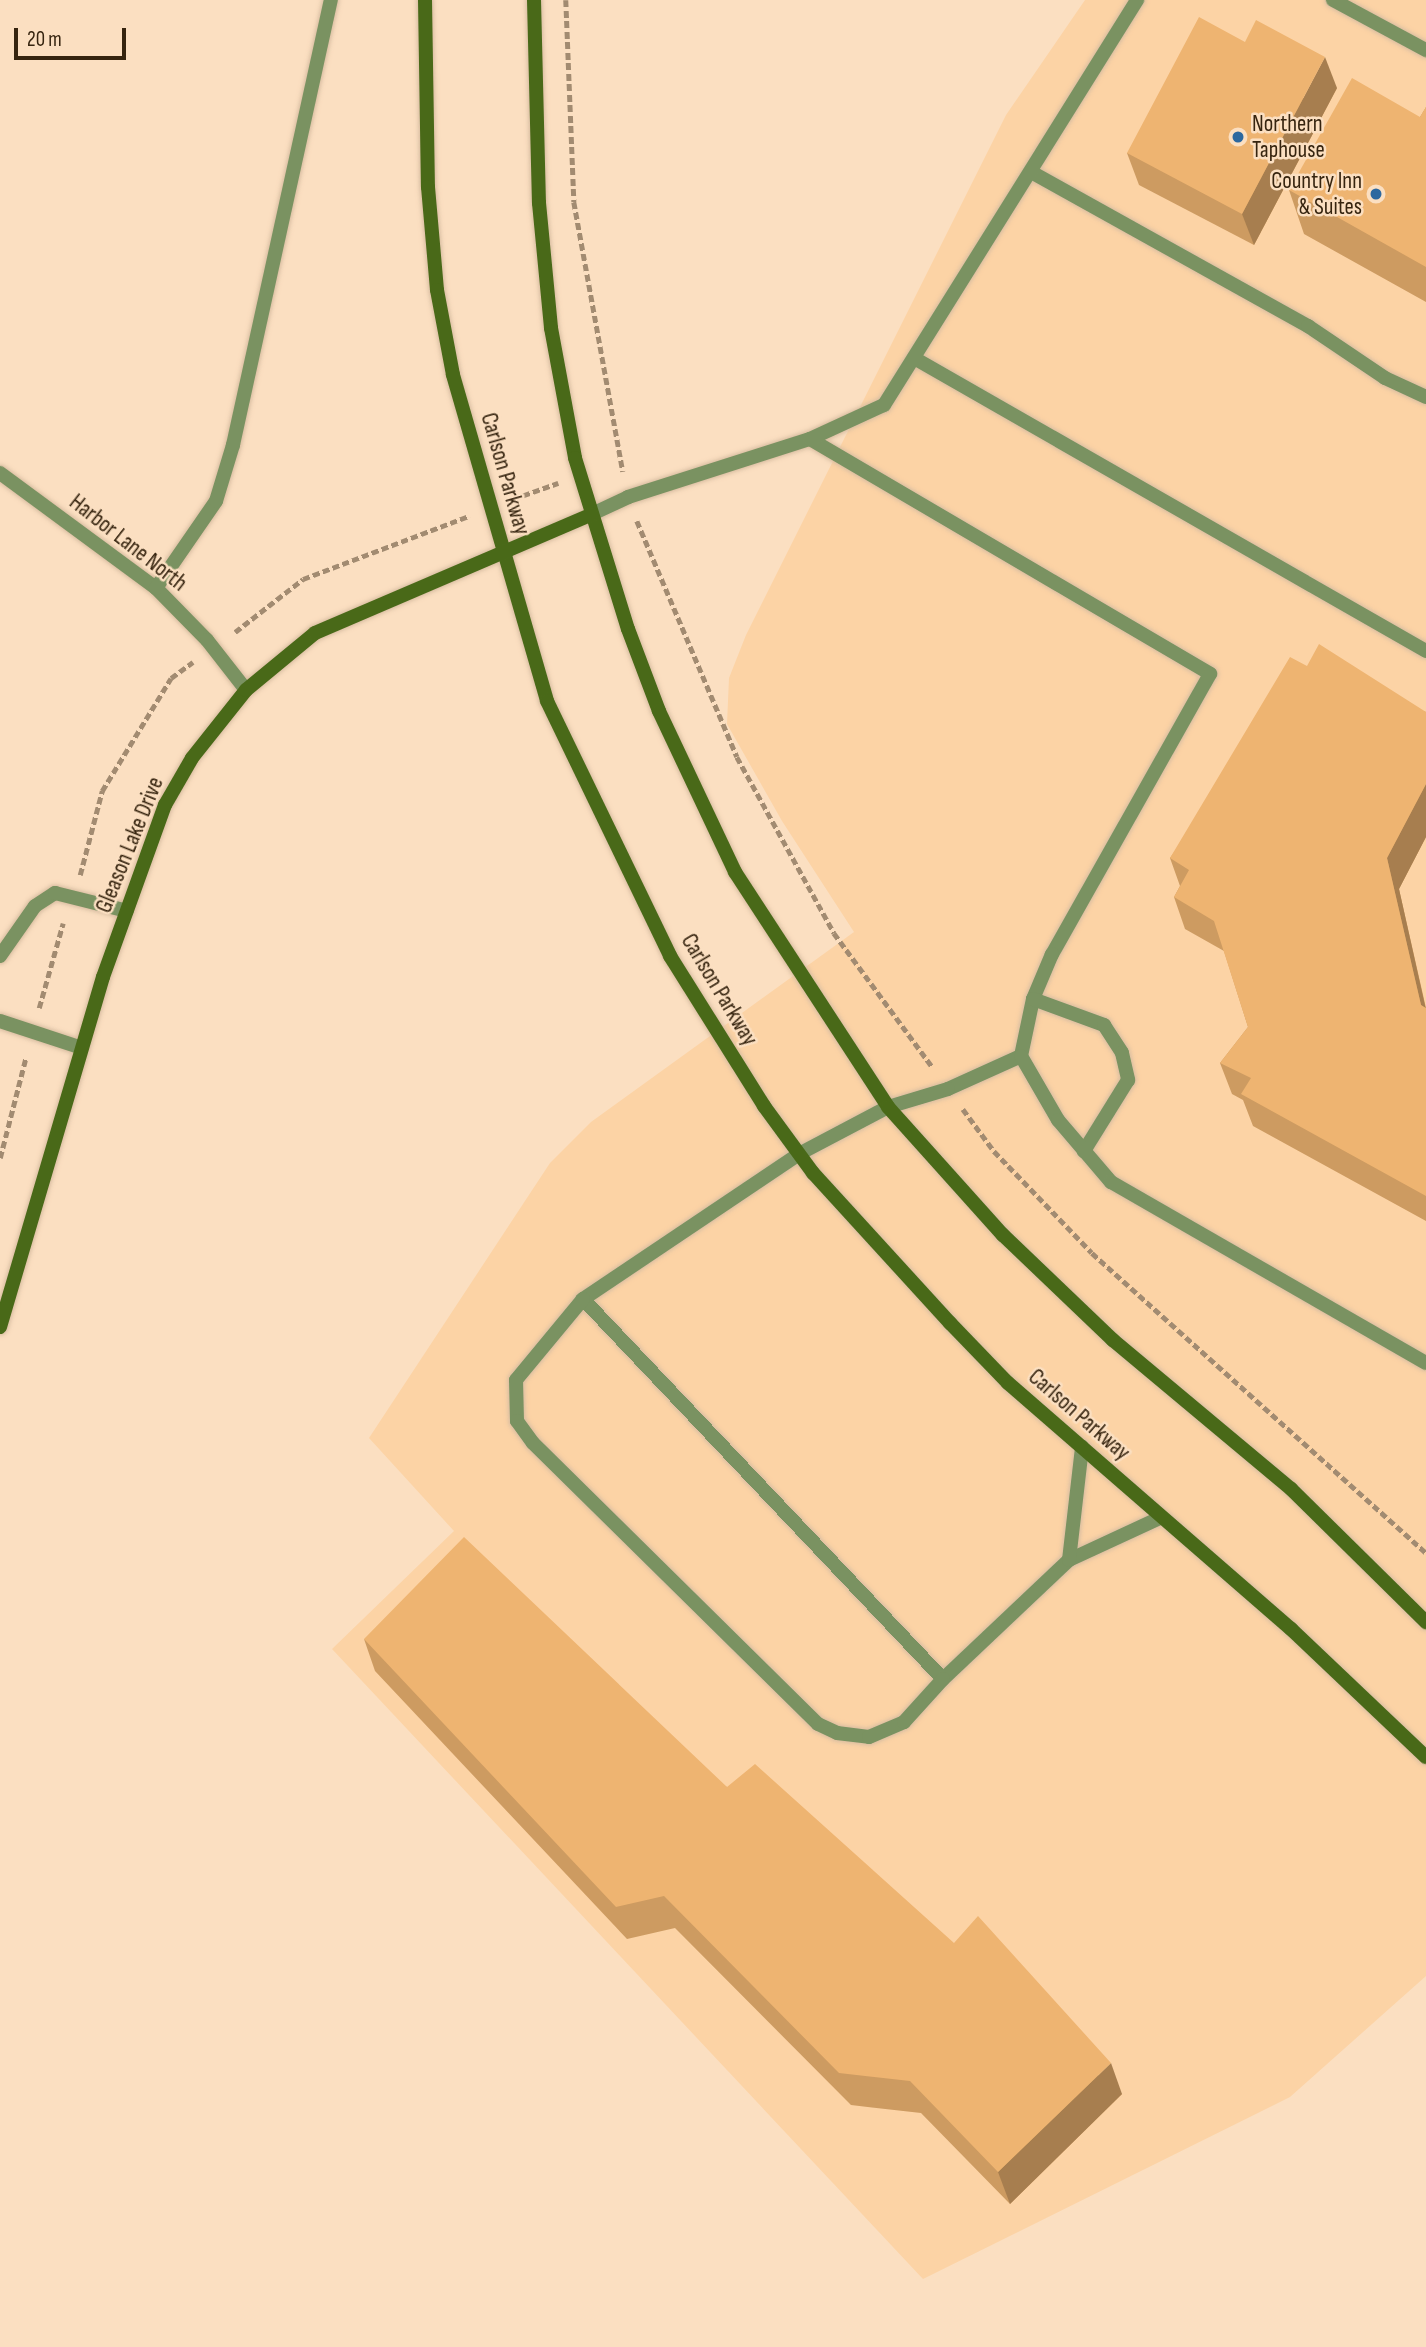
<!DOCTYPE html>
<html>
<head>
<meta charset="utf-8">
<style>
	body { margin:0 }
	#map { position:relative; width:1426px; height:2347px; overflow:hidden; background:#fbdfc1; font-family:"Sofia Sans Condensed",sans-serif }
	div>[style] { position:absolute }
	.built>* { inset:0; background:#fcd3a5 }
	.path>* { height:4.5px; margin-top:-2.25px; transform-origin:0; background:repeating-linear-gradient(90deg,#a28b71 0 7px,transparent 0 10.5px) }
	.roads { filter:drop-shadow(0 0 2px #d8bda1) drop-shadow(0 0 2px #d8bda1) }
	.lane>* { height:14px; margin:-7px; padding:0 7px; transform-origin:7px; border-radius:7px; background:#7a9261 }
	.street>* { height:14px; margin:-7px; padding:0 7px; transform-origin:7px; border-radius:7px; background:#7a9261 }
	.secondary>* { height:14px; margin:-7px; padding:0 7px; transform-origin:7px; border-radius:7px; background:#496918 }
	.wall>* { inset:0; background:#cd9b61 }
	.shaded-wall>* { inset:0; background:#a77e4f }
	.building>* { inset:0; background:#eeb471 }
	.dots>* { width:19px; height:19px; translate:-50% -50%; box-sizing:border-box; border:4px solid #fbdfc1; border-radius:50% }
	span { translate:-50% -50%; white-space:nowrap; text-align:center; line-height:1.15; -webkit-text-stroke:5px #fbdfc1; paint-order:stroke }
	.poi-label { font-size:23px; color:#36240f }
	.left { translate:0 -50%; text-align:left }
	.right { translate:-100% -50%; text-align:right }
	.street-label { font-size:23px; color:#36240f }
	.scale { position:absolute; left:14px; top:28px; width:112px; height:32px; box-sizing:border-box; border:4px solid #36240f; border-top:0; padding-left:9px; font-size:21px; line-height:24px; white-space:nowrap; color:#36240f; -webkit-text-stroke:5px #fbdfc1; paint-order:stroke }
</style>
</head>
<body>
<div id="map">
	<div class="built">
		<div style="clip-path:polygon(1085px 0,1426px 0,1426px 1976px,1290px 2097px,923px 2279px,332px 1649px,454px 1531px,369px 1438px,550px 1163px,591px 1122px,854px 932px,782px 821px,727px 724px,729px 678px,746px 635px,1006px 115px)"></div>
	</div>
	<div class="path">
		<div style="left:566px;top:0;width:202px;rotate:87.7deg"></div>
		<div style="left:574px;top:202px;width:274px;rotate:79.7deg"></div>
		<div style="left:513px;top:499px;width:48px;rotate:-19.6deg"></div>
		<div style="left:637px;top:521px;width:256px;rotate:67deg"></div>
		<div style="left:737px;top:757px;width:201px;rotate:61.1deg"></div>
		<div style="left:834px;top:933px;width:167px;rotate:53.7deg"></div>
		<div style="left:235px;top:632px;width:86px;rotate:-37.9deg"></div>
		<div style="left:303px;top:579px;width:178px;rotate:-20.8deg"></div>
		<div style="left:80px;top:875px;width:87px;rotate:-75.3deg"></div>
		<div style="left:102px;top:791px;width:132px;rotate:-58.6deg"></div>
		<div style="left:171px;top:678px;width:27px;rotate:-36deg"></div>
		<div style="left:39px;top:1008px;width:88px;rotate:-74.2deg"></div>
		<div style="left:963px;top:1109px;width:52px;rotate:53.6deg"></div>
		<div style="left:994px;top:1151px;width:141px;rotate:46.1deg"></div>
		<div style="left:1092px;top:1253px;width:449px;rotate:41.9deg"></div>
		<div style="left:0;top:1158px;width:104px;rotate:-75.6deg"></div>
	</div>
	<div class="roads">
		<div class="lane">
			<div style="left:1333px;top:0;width:106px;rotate:28.3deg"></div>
			<div style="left:1033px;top:173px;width:315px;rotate:29.1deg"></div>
			<div style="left:1308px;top:326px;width:93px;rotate:34deg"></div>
			<div style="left:1385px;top:378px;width:45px;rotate:24.9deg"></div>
			<div style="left:914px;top:358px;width:590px;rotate:29.78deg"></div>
			<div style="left:810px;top:439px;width:464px;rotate:30.4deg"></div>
			<div style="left:1210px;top:674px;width:322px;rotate:119.4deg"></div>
			<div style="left:1052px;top:954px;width:49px;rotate:112.9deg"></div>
			<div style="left:1033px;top:999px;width:58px;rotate:101.9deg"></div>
			<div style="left:1021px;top:1056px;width:80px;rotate:155.7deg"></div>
			<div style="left:948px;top:1089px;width:63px;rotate:163.3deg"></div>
			<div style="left:888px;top:1107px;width:101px;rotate:152.2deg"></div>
			<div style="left:799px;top:1154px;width:260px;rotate:146.1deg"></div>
			<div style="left:583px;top:1299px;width:523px;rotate:46.55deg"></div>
			<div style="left:943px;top:1679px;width:173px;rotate:-43.4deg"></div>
			<div style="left:1069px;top:1560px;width:102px;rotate:-24.8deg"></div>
			<div style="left:592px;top:514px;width:40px;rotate:-25deg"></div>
			<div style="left:628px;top:497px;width:191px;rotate:-17.7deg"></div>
			<div style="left:810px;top:439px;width:81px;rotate:-24.7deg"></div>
			<div style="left:884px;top:405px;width:478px;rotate:-58deg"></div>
			<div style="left:0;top:956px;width:61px;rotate:-55deg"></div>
			<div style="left:35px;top:906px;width:24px;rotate:-33deg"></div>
			<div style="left:55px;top:893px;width:74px;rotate:14deg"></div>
			<div style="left:1033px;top:999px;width:76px;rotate:20.1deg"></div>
			<div style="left:1104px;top:1025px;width:33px;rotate:57deg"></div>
			<div style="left:1122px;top:1053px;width:28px;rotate:77deg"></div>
			<div style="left:1128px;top:1080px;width:84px;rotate:121.8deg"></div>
			<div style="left:0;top:1021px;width:86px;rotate:18.2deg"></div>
			<div style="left:1021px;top:1056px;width:74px;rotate:60deg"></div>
			<div style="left:1058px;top:1120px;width:82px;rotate:49.5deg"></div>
			<div style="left:1111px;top:1182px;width:363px;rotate:29.9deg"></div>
			<div style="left:583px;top:1299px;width:105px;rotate:129.6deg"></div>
			<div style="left:516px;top:1380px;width:41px;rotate:88.6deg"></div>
			<div style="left:517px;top:1421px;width:27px;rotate:54deg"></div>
			<div style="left:533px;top:1443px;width:400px;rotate:44.6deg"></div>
			<div style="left:818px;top:1724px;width:21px;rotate:25deg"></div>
			<div style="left:837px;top:1733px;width:32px;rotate:7deg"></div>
			<div style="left:869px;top:1737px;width:38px;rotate:-23deg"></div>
			<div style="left:904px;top:1722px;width:58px;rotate:-47.8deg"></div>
			<div style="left:1069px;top:1560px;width:114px;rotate:-83.4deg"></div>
		</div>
		<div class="street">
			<div style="left:0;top:473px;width:194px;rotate:36.4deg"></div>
			<div style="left:156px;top:588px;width:73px;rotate:45.6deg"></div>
			<div style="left:207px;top:640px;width:63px;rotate:52deg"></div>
			<div style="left:156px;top:588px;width:106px;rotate:-55.4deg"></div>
			<div style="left:216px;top:501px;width:59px;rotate:-73.1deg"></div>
			<div style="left:233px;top:445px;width:456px;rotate:-77.6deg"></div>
		</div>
		<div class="secondary">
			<div style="left:425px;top:0;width:187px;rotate:89.1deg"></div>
			<div style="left:428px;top:187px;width:103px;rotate:85deg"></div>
			<div style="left:437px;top:290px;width:86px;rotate:79.3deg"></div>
			<div style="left:453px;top:375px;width:339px;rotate:73.9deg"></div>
			<div style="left:547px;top:701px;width:283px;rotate:64.2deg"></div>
			<div style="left:670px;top:956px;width:177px;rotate:57.9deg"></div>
			<div style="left:764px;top:1106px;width:83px;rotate:53.8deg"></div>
			<div style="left:813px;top:1173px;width:203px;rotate:47.6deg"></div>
			<div style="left:950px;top:1323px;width:83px;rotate:46deg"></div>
			<div style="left:1008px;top:1383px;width:375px;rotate:41deg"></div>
			<div style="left:1291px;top:1629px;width:186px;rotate:43.5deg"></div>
			<div style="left:534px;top:0;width:203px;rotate:88.6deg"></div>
			<div style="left:539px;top:203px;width:126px;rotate:84.5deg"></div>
			<div style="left:551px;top:328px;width:132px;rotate:79.5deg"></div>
			<div style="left:575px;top:458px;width:179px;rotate:72.8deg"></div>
			<div style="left:628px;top:629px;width:88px;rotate:69.3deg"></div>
			<div style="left:659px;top:711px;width:178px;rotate:64.7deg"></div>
			<div style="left:735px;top:872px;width:280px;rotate:56.9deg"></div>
			<div style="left:888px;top:1107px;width:172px;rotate:48.1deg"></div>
			<div style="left:1003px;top:1235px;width:152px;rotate:43.7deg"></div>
			<div style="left:1113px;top:1340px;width:232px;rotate:39.9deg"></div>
			<div style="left:1291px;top:1489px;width:190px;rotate:44.6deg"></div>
			<div style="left:0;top:1327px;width:365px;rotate:-73.6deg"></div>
			<div style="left:103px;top:977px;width:183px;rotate:-70.2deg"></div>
			<div style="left:165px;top:805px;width:54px;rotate:-60.1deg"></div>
			<div style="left:192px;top:758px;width:87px;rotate:-51.5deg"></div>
			<div style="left:246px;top:690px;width:89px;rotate:-39.6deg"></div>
			<div style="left:315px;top:633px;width:301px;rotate:-23.2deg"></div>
		</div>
	</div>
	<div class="wall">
		<div style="clip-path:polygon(1337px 88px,1254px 245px,1139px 185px,1127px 153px)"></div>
		<div style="clip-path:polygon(1426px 107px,1426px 302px,1304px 234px,1289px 190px,1420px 117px)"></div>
		<div style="clip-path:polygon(1307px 666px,1426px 712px,1426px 837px,1399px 889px,1426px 1008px,1426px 1221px,1253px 1126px,1243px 1100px,1232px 1094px,1220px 1063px,1248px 1027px,1224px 951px,1185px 929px,1174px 897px,1180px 886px,1170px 858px)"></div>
		<div style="clip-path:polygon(364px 1639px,727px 1787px,1122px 2094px,1010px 2204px,921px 2113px,851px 2105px,675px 1928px,627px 1939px,375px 1671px)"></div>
	</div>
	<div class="shaded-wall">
		<div style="clip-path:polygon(1325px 57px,1337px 88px,1254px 245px,1242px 214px)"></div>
		<div style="clip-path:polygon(1426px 784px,1426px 837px,1399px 889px,1426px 1010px,1421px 1005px,1387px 858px)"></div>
		<div style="clip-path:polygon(1111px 2063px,1122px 2094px,1010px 2204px,998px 2172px)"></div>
	</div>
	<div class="building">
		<div style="clip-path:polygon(1199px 17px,1245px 42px,1256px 20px,1325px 57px,1242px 214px,1127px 153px)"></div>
		<div style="clip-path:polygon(1352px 78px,1420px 117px,1426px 107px,1426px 267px,1289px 190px)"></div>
		<div style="clip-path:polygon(1319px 644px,1426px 712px,1426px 784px,1387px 858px,1421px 1005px,1426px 1008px,1426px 1196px,1241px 1094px,1251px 1078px,1220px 1063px,1248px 1027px,1214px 921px,1174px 897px,1189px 870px,1170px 858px,1290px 657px,1307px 666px)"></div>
		<div style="clip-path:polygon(464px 1537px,727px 1787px,755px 1764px,954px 1943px,978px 1916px,1111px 2063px,998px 2172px,910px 2081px,839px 2073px,664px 1896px,616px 1907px,364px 1639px)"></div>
	</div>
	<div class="dots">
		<div style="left:1238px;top:137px;background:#2c689f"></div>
		<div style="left:1376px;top:194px;background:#2c689f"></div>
	</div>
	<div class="poi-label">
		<span class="left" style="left:1252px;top:137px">Northern<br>Taphouse</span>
		<span class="right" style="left:1362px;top:194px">Country Inn<br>&amp; Suites</span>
	</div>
	<div class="street-label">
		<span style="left:505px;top:474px;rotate:74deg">Carlson Parkway</span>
		<span style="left:128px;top:543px;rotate:38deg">Harbor Lane North</span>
		<span style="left:130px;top:845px;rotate:-68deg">Gleason Lake Drive</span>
		<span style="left:719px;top:990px;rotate:59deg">Carlson Parkway</span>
		<span style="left:1079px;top:1415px;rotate:41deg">Carlson Parkway</span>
	</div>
	<div class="scale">20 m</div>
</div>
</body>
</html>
